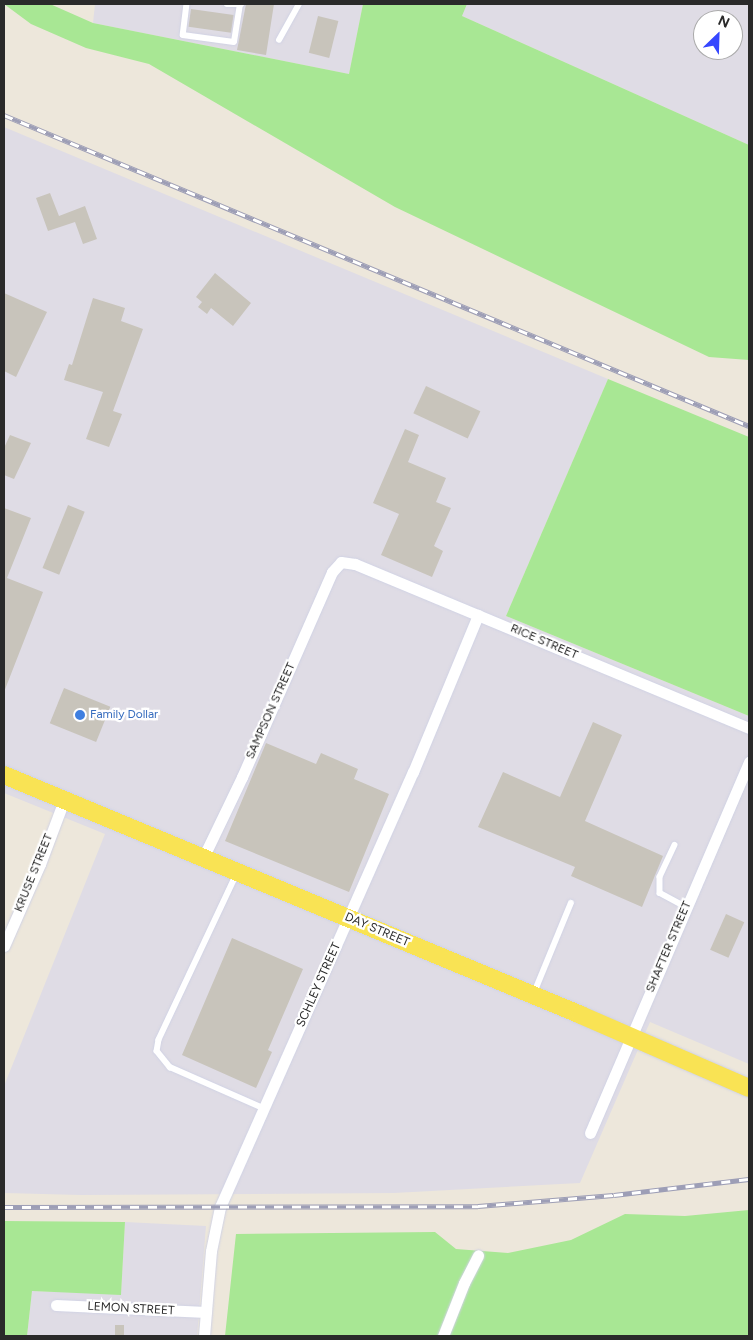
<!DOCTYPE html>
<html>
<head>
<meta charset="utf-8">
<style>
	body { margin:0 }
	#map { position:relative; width:753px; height:1340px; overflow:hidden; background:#ede7db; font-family:Figtree,sans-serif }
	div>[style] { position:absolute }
	.industrial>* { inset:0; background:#dfdce5 }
	.green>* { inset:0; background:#a8e794 }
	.building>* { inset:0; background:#c8c4bb; transform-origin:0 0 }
	.roads { filter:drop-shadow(0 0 1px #d0d2e4) drop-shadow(0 0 1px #d0d2e4) }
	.service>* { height:5.5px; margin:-2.75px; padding:0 2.75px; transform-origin:2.75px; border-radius:2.75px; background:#fff }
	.minor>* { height:11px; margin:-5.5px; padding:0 5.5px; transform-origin:5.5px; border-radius:5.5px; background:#fff }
	.primary>* { height:18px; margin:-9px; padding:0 9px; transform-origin:9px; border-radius:9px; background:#f9e354 }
	.rail>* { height:5px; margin-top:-2.5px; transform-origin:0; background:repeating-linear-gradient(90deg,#fff 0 9px,#9d9eb6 0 18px); box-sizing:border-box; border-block:1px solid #9d9eb6 }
	.dots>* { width:14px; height:14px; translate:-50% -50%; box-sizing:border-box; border:2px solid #fff; border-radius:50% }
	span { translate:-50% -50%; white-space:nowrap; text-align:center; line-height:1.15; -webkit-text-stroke:4.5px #fff; paint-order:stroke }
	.street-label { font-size:12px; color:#2a2a2a }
	.shop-label { font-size:12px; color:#366cbe }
	.left { translate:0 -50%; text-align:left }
	.frame { position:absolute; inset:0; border:5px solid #2a2a2a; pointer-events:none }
	.north { position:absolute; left:693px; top:10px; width:50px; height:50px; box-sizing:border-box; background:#fff; border:1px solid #aaa; border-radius:50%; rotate:24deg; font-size:14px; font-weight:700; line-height:20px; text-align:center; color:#2a2a2a }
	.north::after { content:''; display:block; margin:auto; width:18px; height:22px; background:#3647ff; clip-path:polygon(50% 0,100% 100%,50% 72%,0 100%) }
</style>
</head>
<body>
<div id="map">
	<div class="industrial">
		<div style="clip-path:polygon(95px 4px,363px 4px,349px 74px,93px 23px)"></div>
		<div style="clip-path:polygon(evenodd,467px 4px,749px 4px,749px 145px,462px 16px,467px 4px,703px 20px,733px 20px,733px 50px,703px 50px,703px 20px)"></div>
		<div style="clip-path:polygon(4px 127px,608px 379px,506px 616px,749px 716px,749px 1064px,650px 1022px,580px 1183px,394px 1193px,81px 1195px,4px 1193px,4px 1086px,105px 834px,4px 793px)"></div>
		<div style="clip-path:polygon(125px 1222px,206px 1226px,197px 1336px,27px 1336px,32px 1291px,121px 1294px)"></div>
	</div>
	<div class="green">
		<div style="clip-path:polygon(4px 4px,50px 4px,93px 23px,349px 74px,363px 4px,467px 4px,462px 16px,749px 145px,749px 360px,709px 357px,395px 207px,149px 64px,86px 48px,31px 24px)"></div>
		<div style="clip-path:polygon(608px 379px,749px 437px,749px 716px,506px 616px)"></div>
		<div style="clip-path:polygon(749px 1210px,749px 1336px,225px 1336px,236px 1234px,435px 1232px,456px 1249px,508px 1253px,571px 1240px,625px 1214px,685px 1216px)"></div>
		<div style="clip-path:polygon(4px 1221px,125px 1222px,121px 1295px,32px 1291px,27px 1336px,4px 1336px)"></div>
	</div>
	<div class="building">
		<div style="clip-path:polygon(246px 4px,274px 4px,266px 55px,237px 50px)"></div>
		<div style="left:191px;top:9px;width:43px;height:18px;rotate:8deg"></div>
		<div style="left:318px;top:16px;width:21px;height:38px;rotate:14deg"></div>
		<div style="clip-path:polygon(50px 193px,59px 216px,85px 206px,97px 239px,83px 244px,75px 222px,48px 231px,36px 198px)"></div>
		<div style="clip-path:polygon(215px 273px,251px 303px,233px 326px,211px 308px,207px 314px,198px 307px,202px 302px,196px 297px)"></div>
		<div style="clip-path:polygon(4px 293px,47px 312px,16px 377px,4px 371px)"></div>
		<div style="clip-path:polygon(93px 298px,125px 308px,121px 321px,143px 329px,113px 411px,122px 414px,109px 447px,86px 439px,103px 392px,64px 380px,69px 364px,72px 365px)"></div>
		<div style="left:426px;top:386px;width:60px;height:30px;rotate:25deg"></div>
		<div style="clip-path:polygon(405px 429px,419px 435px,408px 462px,446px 478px,436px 502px,451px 508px,434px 546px,443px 551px,432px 577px,381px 555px,399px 514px,373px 503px)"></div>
		<div style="clip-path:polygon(10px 435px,31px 443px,14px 479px,4px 475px,4px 448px)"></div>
		<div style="left:68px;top:505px;width:18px;height:68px;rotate:22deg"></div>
		<div style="clip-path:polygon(4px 508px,31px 518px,7px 578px,43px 592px,4px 692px)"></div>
		<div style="left:64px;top:688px;width:50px;height:38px;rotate:22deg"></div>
		<div style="clip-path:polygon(593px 722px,622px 735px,585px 821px,663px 856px,642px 907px,571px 876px,575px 867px,478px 827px,503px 772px,560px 797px)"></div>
		<div style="clip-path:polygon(266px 743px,316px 764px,321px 753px,358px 769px,354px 779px,389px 794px,349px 892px,225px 841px)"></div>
		<div style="left:726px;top:914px;width:20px;height:39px;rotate:24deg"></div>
		<div style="clip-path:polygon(232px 938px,303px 969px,268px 1050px,272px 1052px,256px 1088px,182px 1055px)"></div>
		<div style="left:115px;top:1325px;width:9px;height:11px"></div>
	</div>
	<div class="roads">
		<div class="service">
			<div style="left:187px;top:4px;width:31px;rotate:97deg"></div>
			<div style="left:183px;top:35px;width:51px;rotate:7.8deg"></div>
			<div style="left:234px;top:42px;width:37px;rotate:-81deg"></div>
			<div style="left:227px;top:4px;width:14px"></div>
			<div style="left:279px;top:40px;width:41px;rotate:-60.9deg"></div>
			<div style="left:675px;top:845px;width:35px;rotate:115deg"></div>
			<div style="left:660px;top:877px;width:16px;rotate:90deg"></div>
			<div style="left:660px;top:893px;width:30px;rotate:28deg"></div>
			<div style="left:237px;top:874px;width:183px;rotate:115.2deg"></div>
			<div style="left:159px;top:1040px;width:11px;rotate:100deg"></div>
			<div style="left:157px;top:1051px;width:21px;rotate:51deg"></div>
			<div style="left:170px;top:1067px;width:102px;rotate:23.8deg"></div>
			<div style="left:534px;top:993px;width:97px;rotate:-67.7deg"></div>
		</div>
		<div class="minor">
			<div style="left:203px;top:858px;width:90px;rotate:-64.3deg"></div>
			<div style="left:242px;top:777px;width:224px;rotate:-66.3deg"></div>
			<div style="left:332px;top:572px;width:13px;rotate:-48deg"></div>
			<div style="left:341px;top:562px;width:14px;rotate:8deg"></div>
			<div style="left:355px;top:564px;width:427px;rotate:22.6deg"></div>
			<div style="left:4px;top:946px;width:90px;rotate:-66.3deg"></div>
			<div style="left:40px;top:864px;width:68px;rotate:-69.4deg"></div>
			<div style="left:590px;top:1133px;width:404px;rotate:-66.8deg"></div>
			<div style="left:56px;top:1305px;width:150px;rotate:2.7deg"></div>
			<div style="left:204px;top:1336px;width:85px;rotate:-85.3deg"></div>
			<div style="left:211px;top:1251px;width:45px;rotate:-78.4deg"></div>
			<div style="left:220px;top:1207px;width:476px;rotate:-66.1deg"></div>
			<div style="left:413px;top:772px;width:170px;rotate:-67.5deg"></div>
			<div style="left:443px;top:1336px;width:57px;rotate:-68.4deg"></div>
			<div style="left:464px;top:1283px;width:31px;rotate:-63deg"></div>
		</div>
		<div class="primary">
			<div style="left:4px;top:775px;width:625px;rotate:22.58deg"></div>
			<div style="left:581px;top:1015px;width:183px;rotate:23.5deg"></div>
		</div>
	</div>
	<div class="rail">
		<div style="left:4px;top:115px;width:807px;rotate:22.66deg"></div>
		<div style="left:4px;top:1207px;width:474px;rotate:-0.1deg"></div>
		<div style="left:478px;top:1206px;width:136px;rotate:-4.6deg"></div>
		<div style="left:614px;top:1195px;width:136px;rotate:-6.8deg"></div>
	</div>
	<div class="dots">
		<div style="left:80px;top:715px;background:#3f7fe0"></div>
	</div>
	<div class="street-label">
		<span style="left:544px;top:642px;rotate:23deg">RICE STREET</span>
		<span style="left:271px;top:711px;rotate:-66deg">SAMPSON STREET</span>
		<span style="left:34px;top:873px;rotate:-68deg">KRUSE STREET</span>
		<span style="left:377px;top:930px;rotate:23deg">DAY STREET</span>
		<span style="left:669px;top:947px;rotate:-67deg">SHAFTER STREET</span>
		<span style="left:319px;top:985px;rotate:-66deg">SCHLEY STREET</span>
		<span style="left:131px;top:1309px;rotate:3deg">LEMON STREET</span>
	</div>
	<div class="shop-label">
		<span class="left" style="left:90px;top:715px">Family Dollar</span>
	</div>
	<div class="frame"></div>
	<div class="north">N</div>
</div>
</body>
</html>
